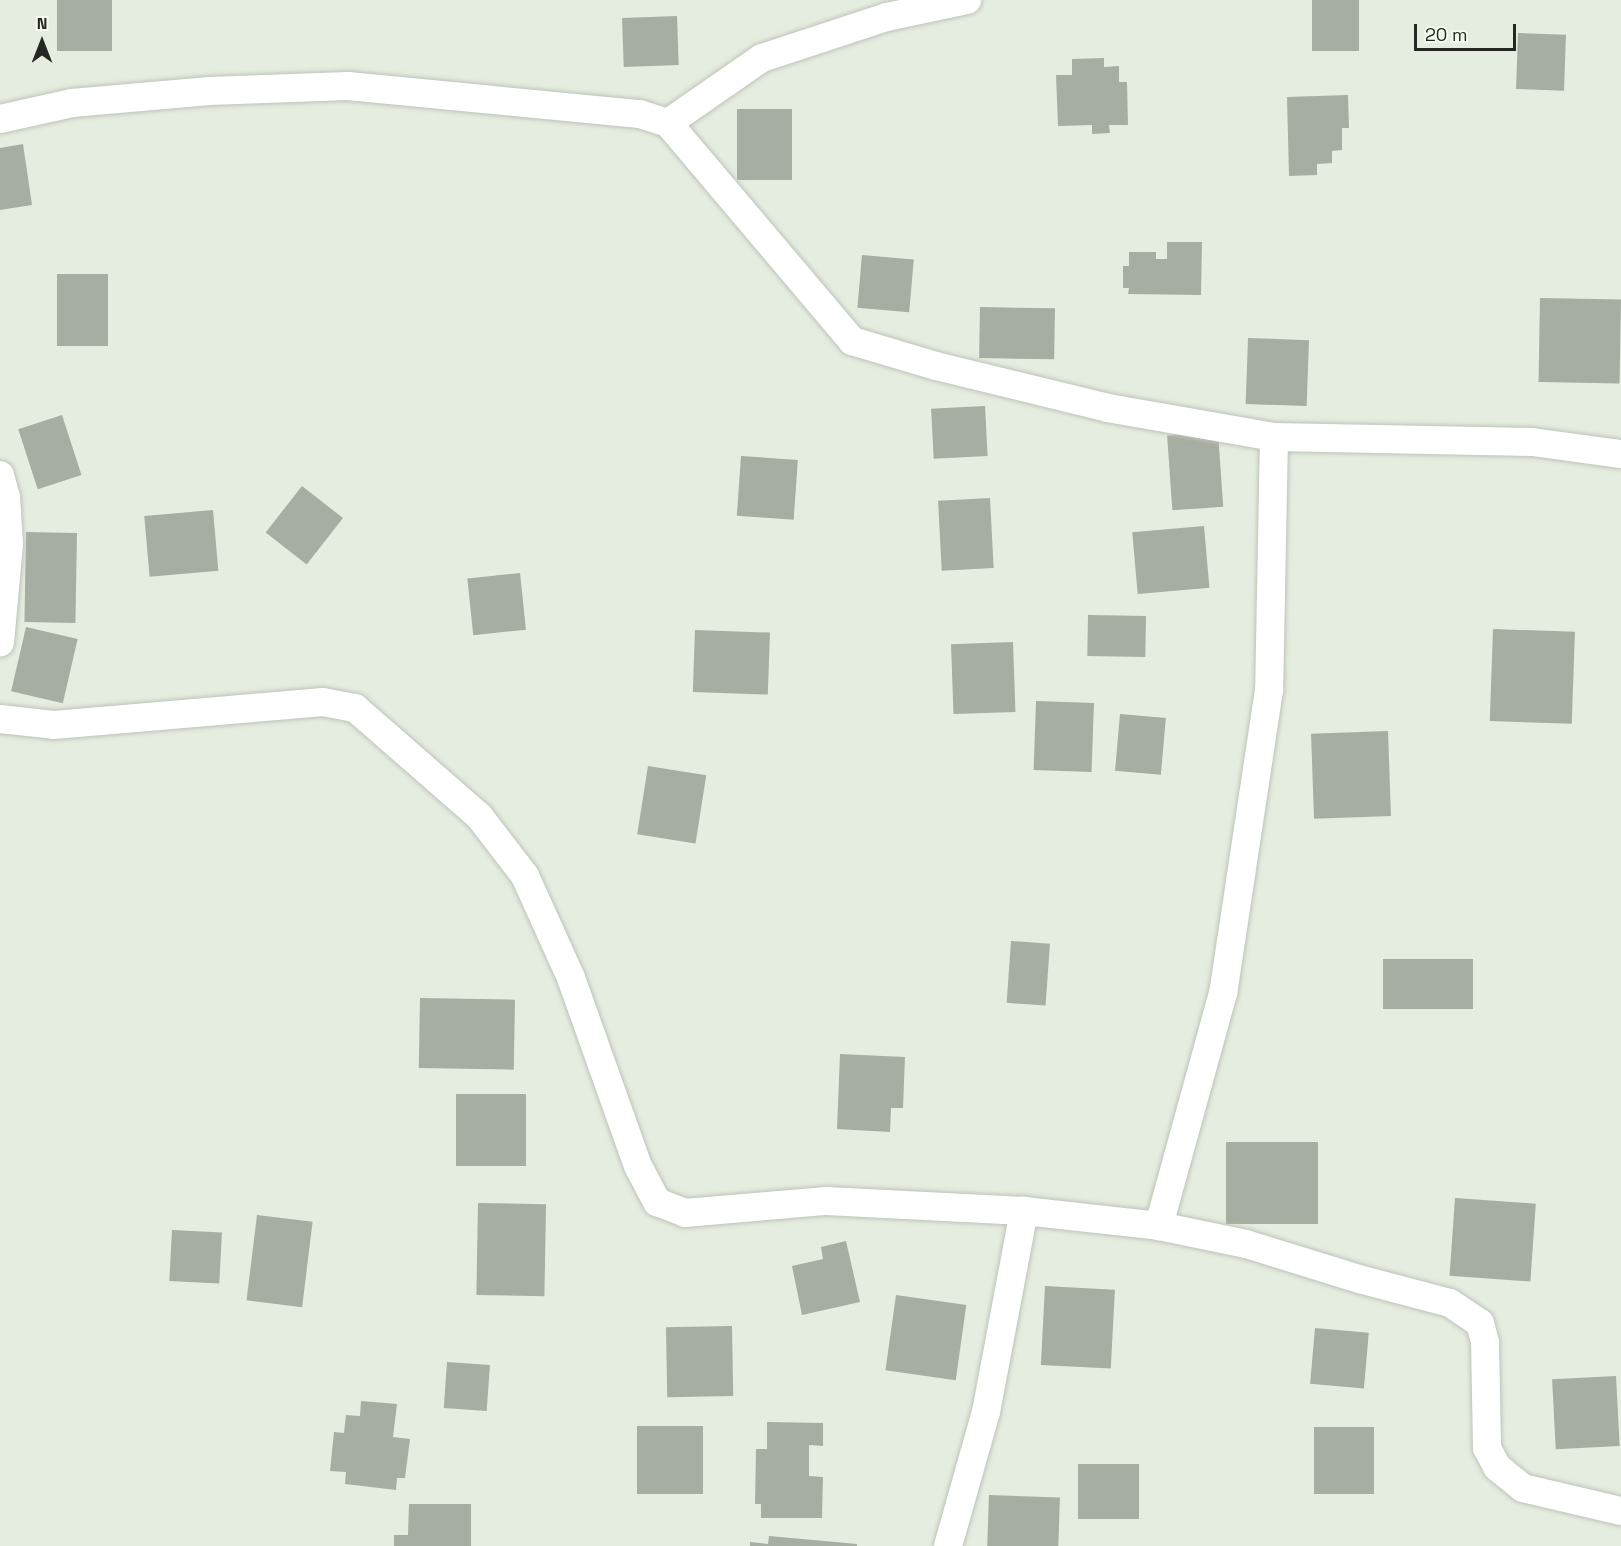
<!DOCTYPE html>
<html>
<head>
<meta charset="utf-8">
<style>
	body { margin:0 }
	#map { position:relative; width:1621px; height:1546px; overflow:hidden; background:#e5ede1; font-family:"Space Grotesk",sans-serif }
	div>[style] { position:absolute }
	.building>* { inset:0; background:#a6ada2; transform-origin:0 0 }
	.roads { filter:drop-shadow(0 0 2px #bcc4b8) drop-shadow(0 0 2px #bcc4b8) }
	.street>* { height:28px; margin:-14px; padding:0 14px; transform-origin:14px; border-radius:14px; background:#fff }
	span { translate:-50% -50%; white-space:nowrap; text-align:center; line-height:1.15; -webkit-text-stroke:4.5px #f3faee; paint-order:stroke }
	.north { position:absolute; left:12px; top:12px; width:60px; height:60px; -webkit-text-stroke:4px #f3faee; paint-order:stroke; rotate:0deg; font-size:16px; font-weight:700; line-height:24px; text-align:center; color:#252723 }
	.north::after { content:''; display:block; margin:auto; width:21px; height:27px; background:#252723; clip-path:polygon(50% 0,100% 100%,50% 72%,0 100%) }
	.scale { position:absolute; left:1414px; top:24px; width:102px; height:27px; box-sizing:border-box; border:3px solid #252723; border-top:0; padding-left:8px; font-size:18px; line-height:21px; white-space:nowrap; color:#252723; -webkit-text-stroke:4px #f3faee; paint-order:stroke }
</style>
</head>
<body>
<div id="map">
	<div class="building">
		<div style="left:57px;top:0;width:55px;height:51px"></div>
		<div style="left:1312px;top:0;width:47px;height:51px"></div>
		<div style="left:677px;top:16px;width:49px;height:55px;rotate:88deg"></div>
		<div style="left:1518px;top:33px;width:48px;height:56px;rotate:2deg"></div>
		<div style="clip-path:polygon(1104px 58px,1104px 67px,1119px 66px,1119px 82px,1127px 82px,1128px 125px,1109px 125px,1110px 133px,1092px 134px,1092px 125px,1058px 126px,1056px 75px,1072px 75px,1072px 59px)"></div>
		<div style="clip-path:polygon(1348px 95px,1349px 128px,1342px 128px,1342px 150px,1332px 151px,1332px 163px,1317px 164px,1317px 175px,1289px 176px,1287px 97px)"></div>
		<div style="left:737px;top:109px;width:55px;height:71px"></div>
		<div style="clip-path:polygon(23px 144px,32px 205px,0 210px,0 148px)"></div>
		<div style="clip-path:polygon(1167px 242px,1202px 242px,1201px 295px,1128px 294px,1129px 288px,1123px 288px,1123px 266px,1129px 266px,1129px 252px,1156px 252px,1156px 259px,1167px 259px)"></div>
		<div style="left:862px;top:255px;width:52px;height:53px;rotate:5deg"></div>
		<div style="left:57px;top:274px;width:51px;height:72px"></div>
		<div style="left:1540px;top:298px;width:81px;height:84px;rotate:1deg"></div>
		<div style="left:980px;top:307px;width:75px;height:51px;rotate:1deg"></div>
		<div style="left:1248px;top:338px;width:61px;height:66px;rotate:2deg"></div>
		<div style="left:985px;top:406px;width:50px;height:54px;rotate:87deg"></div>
		<div style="left:62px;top:415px;width:63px;height:46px;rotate:72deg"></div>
		<div style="left:1218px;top:432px;width:75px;height:51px;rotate:86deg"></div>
		<div style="left:741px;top:456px;width:57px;height:60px;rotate:4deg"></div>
		<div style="left:302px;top:486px;width:52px;height:59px;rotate:38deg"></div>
		<div style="left:990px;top:498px;width:70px;height:52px;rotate:87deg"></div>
		<div style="left:213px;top:510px;width:61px;height:69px;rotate:85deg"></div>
		<div style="left:1204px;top:526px;width:62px;height:72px;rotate:85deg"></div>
		<div style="left:26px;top:532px;width:51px;height:90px;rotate:1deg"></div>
		<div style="left:520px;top:573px;width:57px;height:53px;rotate:84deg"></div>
		<div style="left:1088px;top:615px;width:58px;height:41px;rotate:1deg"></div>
		<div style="left:26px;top:627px;width:53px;height:66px;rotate:13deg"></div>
		<div style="left:1493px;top:629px;width:82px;height:92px;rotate:2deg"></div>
		<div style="left:695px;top:630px;width:75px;height:62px;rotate:2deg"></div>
		<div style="left:1013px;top:642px;width:70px;height:62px;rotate:88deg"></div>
		<div style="left:1036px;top:701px;width:58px;height:69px;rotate:2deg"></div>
		<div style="left:1120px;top:714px;width:46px;height:57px;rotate:5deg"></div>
		<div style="left:1388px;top:731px;width:85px;height:77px;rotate:88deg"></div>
		<div style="left:648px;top:766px;width:59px;height:69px;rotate:9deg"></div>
		<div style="left:1011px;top:941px;width:39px;height:62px;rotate:4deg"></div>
		<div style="left:1383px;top:959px;width:90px;height:50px"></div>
		<div style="left:420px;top:998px;width:95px;height:70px;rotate:1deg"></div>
		<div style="clip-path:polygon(840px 1054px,905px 1057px,903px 1108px,891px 1108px,890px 1132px,837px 1129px)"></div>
		<div style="left:456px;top:1094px;width:70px;height:72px"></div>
		<div style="left:1226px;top:1142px;width:92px;height:82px"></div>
		<div style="left:1455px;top:1198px;width:81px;height:78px;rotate:4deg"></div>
		<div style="left:478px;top:1203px;width:68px;height:92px;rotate:1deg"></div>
		<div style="left:257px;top:1215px;width:56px;height:86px;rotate:7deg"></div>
		<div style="left:172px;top:1230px;width:50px;height:51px;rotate:3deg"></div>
		<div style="clip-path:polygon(846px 1241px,860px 1302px,802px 1315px,792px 1266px,823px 1259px,821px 1247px)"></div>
		<div style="left:1045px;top:1286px;width:70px;height:79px;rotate:3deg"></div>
		<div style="left:896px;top:1295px;width:71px;height:76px;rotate:8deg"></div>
		<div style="left:732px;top:1326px;width:70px;height:66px;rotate:89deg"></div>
		<div style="left:1315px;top:1328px;width:54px;height:56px;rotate:5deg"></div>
		<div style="left:447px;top:1362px;width:43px;height:46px;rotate:4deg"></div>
		<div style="left:1616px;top:1376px;width:70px;height:64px;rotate:87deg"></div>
		<div style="clip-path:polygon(361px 1401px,397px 1404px,393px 1437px,410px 1439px,405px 1478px,397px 1478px,396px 1490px,345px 1484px,346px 1472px,330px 1471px,334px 1432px,344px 1433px,346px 1415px,360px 1416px)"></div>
		<div style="clip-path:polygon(767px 1422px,823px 1423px,823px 1446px,809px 1445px,809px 1476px,823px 1477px,822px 1518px,761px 1518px,761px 1504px,755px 1504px,756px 1449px,767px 1449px)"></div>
		<div style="left:637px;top:1426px;width:66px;height:68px"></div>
		<div style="left:1314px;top:1427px;width:60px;height:67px"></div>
		<div style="left:1078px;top:1464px;width:61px;height:55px"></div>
		<div style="left:989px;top:1495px;width:71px;height:51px;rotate:2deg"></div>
		<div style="clip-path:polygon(409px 1504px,471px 1504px,471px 1546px,394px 1546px,394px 1535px,408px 1535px)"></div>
		<div style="clip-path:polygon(769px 1536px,857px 1544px,857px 1546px,750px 1546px,750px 1542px,768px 1544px)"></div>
	</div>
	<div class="roads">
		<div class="street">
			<div style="left:0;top:119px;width:74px;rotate:-12.5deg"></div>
			<div style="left:72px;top:103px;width:138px;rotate:-5deg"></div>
			<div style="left:209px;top:91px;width:139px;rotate:-2.1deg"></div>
			<div style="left:348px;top:86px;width:293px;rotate:5.5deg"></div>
			<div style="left:640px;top:114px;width:29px;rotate:18deg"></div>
			<div style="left:668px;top:123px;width:285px;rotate:49.8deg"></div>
			<div style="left:852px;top:341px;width:88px;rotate:16.6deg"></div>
			<div style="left:936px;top:366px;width:177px;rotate:13.7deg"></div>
			<div style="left:1108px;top:408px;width:169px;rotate:9.9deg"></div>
			<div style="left:1274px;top:437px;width:253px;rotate:91.1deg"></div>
			<div style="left:1269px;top:690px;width:306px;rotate:98.6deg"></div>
			<div style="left:1223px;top:993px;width:242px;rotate:105.4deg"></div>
			<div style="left:668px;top:123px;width:114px;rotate:-34.7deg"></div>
			<div style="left:762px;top:58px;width:132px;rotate:-18.2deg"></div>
			<div style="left:887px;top:17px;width:82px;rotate:-12deg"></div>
			<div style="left:1274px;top:437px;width:258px;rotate:1.1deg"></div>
			<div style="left:1532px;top:442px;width:90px;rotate:7.7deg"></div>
			<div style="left:0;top:475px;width:23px;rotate:75deg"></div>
			<div style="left:6px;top:497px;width:47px;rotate:86.3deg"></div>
			<div style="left:9px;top:544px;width:99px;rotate:95.2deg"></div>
			<div style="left:0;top:719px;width:54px;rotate:6.3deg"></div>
			<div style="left:54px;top:725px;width:270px;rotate:-4.9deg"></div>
			<div style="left:323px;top:702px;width:33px;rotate:11deg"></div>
			<div style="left:355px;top:708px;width:164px;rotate:41.1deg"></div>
			<div style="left:479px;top:816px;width:76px;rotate:52.5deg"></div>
			<div style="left:525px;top:876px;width:112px;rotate:65.7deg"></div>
			<div style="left:571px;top:978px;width:200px;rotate:70.4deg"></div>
			<div style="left:638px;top:1166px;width:41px;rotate:62.2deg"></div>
			<div style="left:657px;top:1202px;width:30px;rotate:21deg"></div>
			<div style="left:685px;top:1213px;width:142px;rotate:-4.9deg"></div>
			<div style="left:826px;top:1201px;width:198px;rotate:2.9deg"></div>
			<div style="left:1024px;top:1211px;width:136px;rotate:6.3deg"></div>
			<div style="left:1159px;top:1226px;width:89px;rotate:11.7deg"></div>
			<div style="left:1246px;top:1244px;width:118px;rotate:17.2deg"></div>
			<div style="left:1359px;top:1279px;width:94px;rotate:14.8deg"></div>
			<div style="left:1450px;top:1303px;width:36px;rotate:34deg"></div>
			<div style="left:1480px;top:1323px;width:20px;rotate:75deg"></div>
			<div style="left:1485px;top:1342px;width:106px;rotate:88.9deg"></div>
			<div style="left:1487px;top:1448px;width:21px;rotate:62deg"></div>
			<div style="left:1497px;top:1467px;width:33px;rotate:39deg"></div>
			<div style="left:1523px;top:1488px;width:101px;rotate:13.2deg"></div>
			<div style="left:948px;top:1546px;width:139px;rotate:-74.2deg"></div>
			<div style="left:986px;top:1412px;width:205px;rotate:-79.3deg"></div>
		</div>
	</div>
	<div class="north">N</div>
	<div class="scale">20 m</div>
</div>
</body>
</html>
